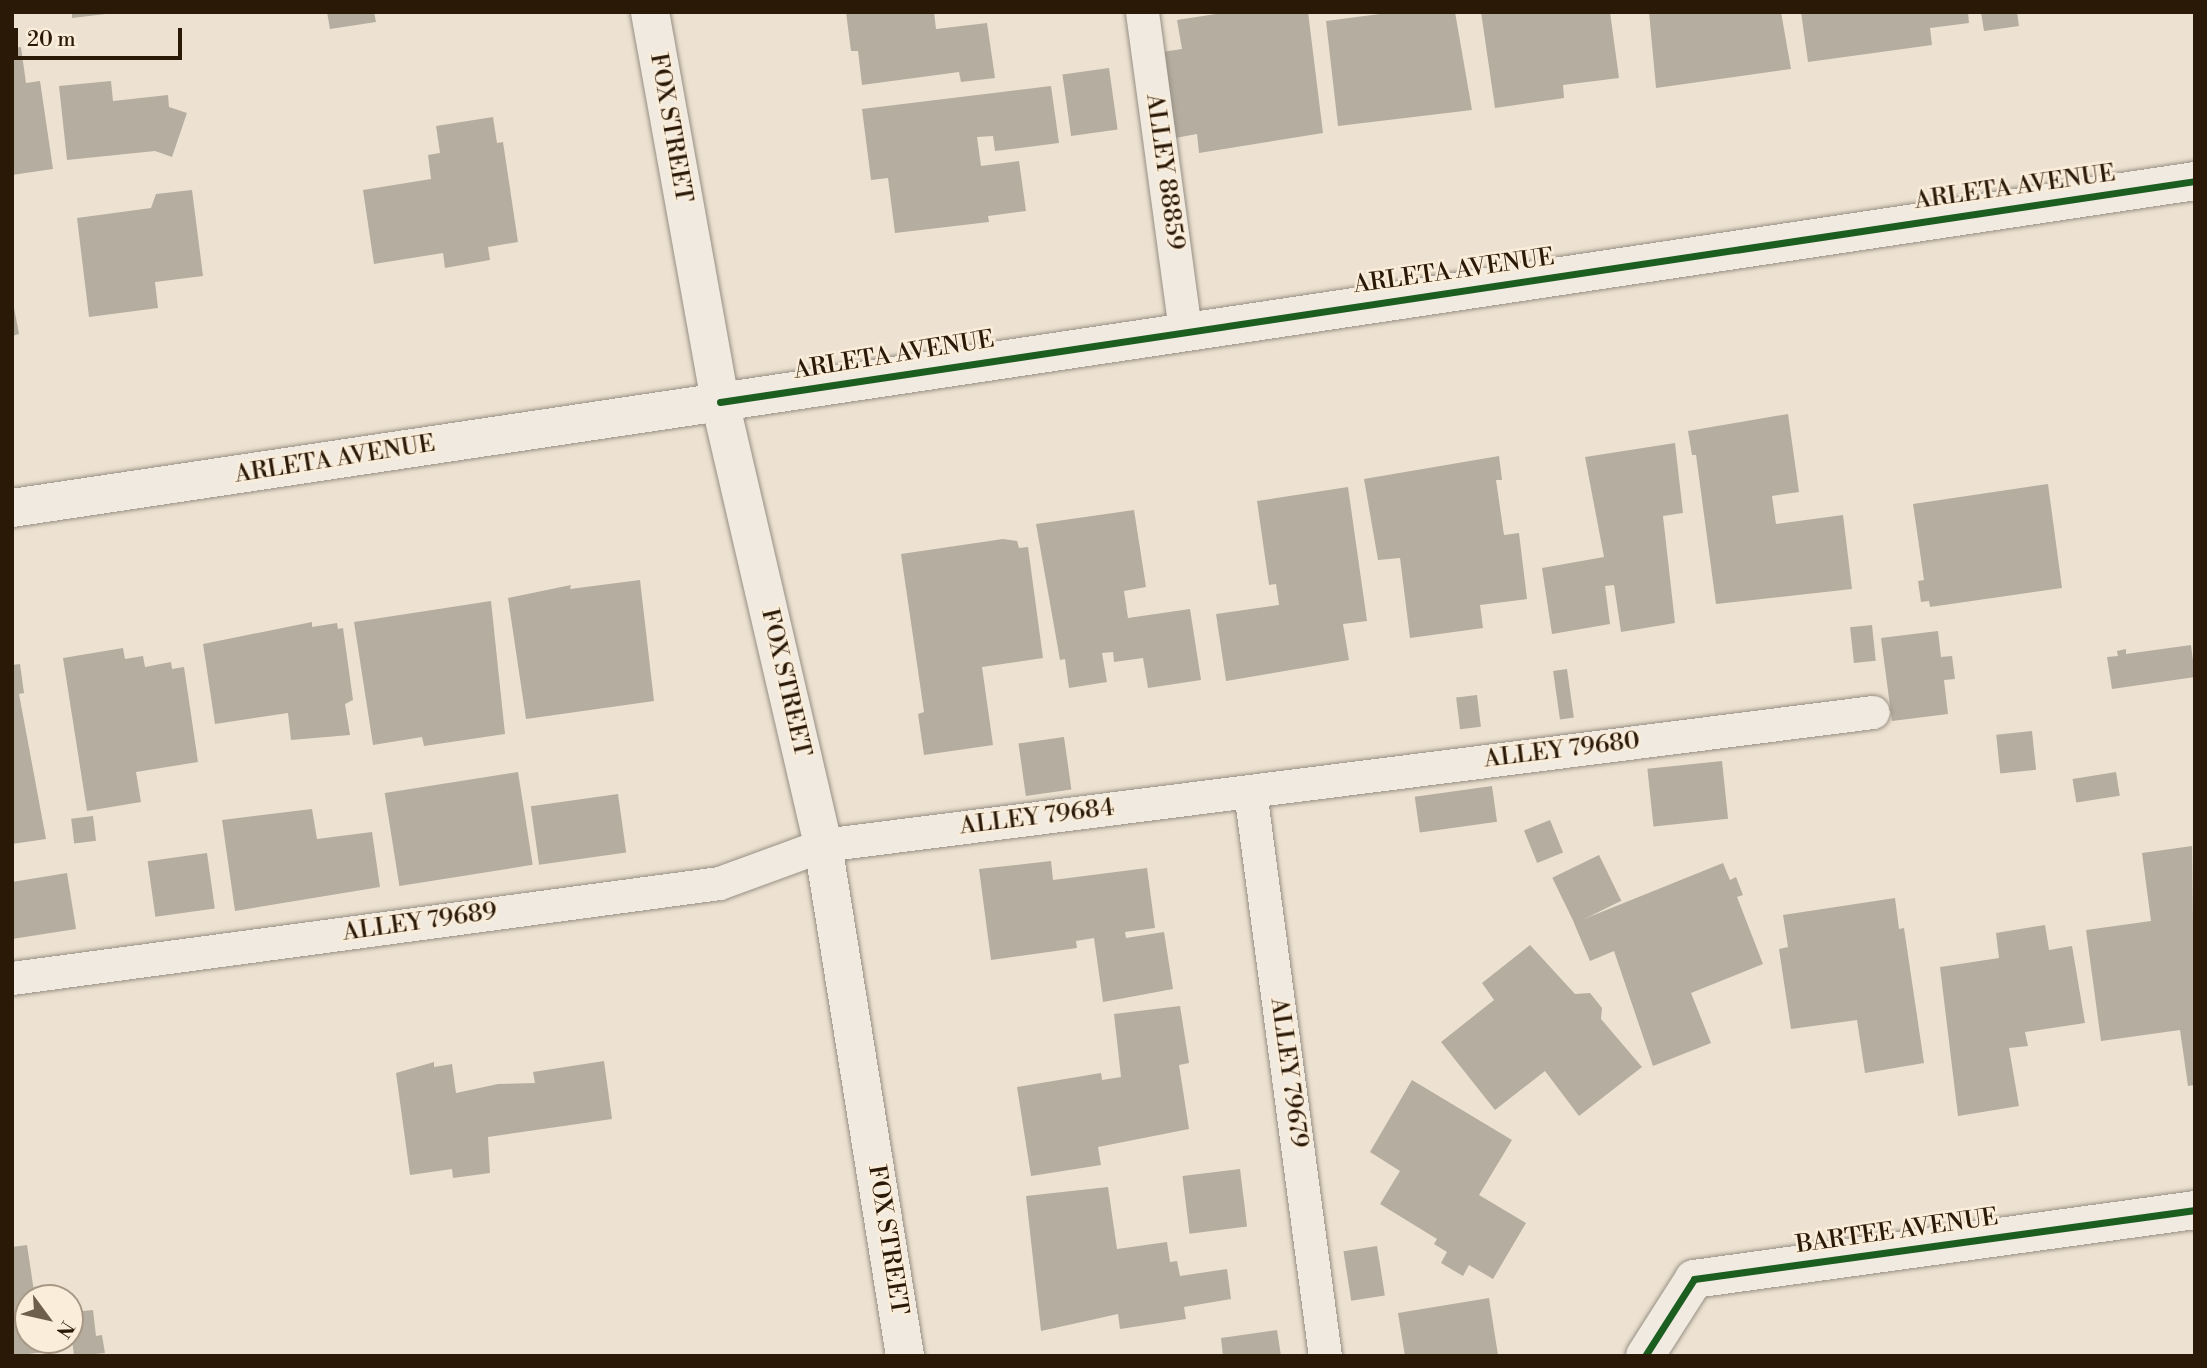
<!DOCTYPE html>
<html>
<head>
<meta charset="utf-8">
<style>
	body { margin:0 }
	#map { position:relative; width:2207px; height:1368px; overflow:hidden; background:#ede2d1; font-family:"Libre Bodoni",serif }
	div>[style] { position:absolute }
	.building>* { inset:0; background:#b5ada0; transform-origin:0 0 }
	.roads { filter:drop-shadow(0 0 2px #978f83) drop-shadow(0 0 2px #978f83) }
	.lane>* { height:33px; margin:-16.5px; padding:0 16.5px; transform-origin:16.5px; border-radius:16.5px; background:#f0eae1 }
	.street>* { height:38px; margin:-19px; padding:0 19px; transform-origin:19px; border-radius:19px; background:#f0eae1 }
	.secondary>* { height:38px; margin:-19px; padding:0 19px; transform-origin:19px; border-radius:19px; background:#f0eae1 }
	.cycleway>* { height:7px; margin:-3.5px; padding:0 3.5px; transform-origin:3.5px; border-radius:3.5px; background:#1b5e20 }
	span { translate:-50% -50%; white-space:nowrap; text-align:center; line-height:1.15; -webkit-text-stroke:5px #faedda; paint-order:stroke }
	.street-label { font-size:24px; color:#2a1906 }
	.frame { position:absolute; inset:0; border:14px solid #2a1906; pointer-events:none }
	.north { position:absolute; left:14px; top:1284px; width:70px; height:70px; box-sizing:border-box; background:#faedda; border:2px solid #a79885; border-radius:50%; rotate:123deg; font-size:19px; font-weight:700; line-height:28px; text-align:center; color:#2a1906 }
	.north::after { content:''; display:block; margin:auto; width:24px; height:32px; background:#6e5f4d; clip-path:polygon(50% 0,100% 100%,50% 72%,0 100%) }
	.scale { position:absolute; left:14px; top:28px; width:168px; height:32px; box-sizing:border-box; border:4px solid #2a1906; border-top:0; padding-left:9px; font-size:21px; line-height:24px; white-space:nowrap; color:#2a1906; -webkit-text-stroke:5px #faedda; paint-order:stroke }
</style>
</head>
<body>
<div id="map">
	<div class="building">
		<div style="clip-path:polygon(72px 12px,105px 12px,106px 14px,72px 18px)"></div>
		<div style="clip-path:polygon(327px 12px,374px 12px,376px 22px,330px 29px)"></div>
		<div style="clip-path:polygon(846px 12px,934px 12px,936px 29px,987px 23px,995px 78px,961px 82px,959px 72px,862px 85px,858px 51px,851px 51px)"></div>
		<div style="clip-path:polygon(1229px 12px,1308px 12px,1323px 133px,1199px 153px,1197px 134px,1175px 138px,1162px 52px,1182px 49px,1177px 20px)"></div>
		<div style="clip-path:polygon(1395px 12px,1455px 12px,1472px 110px,1338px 126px,1326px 21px)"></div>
		<div style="clip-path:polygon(1481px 12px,1610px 12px,1619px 78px,1563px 85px,1564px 98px,1495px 108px)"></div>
		<div style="clip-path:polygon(1649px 12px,1781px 12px,1791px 69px,1656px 88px)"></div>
		<div style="clip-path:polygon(1801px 12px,1968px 12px,1969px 23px,1930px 28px,1932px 45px,1808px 62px)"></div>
		<div style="clip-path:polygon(1981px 12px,2017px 12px,2019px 26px,1984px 31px)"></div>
		<div style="clip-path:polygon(21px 47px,26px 83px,40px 81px,53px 169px,12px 175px,12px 48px)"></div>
		<div style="left:1109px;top:68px;width:62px;height:47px;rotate:82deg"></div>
		<div style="clip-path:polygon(111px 81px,113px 101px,168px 95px,169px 107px,187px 113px,172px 157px,155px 151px,67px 160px,59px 86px)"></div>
		<div style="clip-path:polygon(1051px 86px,1059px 143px,995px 151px,993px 136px,977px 137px,981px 166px,1019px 161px,1026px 211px,988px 216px,989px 222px,895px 233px,888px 178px,871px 180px,862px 109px)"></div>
		<div style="clip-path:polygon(493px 117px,497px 143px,503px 142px,518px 242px,488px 247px,490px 260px,445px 268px,443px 253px,374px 264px,363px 190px,431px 179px,428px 155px,440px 153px,436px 126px)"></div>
		<div style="clip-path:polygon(192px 190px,203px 276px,155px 282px,158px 308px,89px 317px,77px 218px,151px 208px,156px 194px)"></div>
		<div style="clip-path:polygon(12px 297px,19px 334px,12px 336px)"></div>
		<div style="clip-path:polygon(1788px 414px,1799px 492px,1772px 496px,1776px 524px,1843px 515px,1852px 589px,1716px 604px,1696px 455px,1692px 455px,1688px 431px)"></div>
		<div style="clip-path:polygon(1675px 443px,1683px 513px,1663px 516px,1675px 623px,1621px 632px,1614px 585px,1605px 586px,1610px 624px,1552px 634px,1542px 568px,1604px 557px,1585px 457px)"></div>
		<div style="clip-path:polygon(1499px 456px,1502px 480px,1496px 480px,1504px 535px,1519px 533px,1527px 599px,1480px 605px,1483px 628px,1410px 638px,1400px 558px,1378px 560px,1364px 479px)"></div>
		<div style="clip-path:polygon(2048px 484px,2062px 588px,1930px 607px,1929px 601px,1921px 602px,1918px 581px,1924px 580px,1913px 504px)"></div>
		<div style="clip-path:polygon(1348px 487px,1367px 621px,1343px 624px,1349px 660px,1226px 681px,1216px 614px,1279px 605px,1276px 584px,1269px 585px,1257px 501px)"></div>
		<div style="clip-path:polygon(1134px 510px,1146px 587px,1124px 591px,1128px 618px,1190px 609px,1201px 680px,1148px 688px,1143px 658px,1114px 662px,1113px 652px,1102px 653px,1107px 682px,1069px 688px,1065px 659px,1060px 660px,1036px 524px)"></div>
		<div style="clip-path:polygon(1003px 539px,1017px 541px,1019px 548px,1028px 547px,1043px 658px,982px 667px,993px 745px,924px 755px,918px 714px,924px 712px,901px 554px)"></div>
		<div style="clip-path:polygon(640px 580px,654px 701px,526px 719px,508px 598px,571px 585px,570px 589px)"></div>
		<div style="clip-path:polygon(491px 601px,505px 734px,424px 746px,422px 737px,373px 745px,354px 622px)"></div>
		<div style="clip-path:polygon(312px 622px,312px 627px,337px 623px,338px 629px,343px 628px,353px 700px,345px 704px,350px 735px,291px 740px,288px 713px,215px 724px,203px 644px)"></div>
		<div style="left:1872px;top:625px;width:36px;height:22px;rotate:84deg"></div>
		<div style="clip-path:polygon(1938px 631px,1941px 657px,1952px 656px,1955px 679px,1944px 680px,1948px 714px,1892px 721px,1881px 638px)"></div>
		<div style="clip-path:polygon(2191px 645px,2195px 677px,2112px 689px,2107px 657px,2118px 656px,2117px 651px,2126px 649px,2126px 654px)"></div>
		<div style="clip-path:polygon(123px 648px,125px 659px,143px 656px,145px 667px,171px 662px,172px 669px,184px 667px,198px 762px,136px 772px,141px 802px,87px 811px,63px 658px)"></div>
		<div style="clip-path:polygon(20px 664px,24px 693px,19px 694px,46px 839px,12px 844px,12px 665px)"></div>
		<div style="left:1567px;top:669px;width:49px;height:14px;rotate:82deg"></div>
		<div style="left:1477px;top:695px;width:32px;height:21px;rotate:83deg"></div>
		<div style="left:2032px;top:731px;width:39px;height:36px;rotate:84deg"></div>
		<div style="left:1064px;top:737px;width:53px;height:46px;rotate:82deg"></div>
		<div style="left:1722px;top:761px;width:58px;height:75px;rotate:84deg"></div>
		<div style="left:518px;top:772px;width:94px;height:135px;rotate:81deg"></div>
		<div style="left:2116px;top:772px;width:24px;height:44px;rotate:81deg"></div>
		<div style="left:1492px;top:786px;width:36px;height:78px;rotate:82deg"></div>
		<div style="left:618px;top:794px;width:59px;height:88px;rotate:82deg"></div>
		<div style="clip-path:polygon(312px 809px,317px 839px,372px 832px,380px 887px,235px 911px,222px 820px)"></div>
		<div style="left:93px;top:816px;width:25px;height:22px;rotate:83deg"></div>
		<div style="left:1550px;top:820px;width:35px;height:28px;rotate:68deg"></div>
		<div style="clip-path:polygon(2192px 846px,2195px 1085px,2188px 1086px,2180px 1030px,2101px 1041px,2086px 930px,2151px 921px,2142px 853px)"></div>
		<div style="left:207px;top:853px;width:56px;height:60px;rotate:82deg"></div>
		<div style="left:1599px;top:855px;width:51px;height:52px;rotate:64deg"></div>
		<div style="clip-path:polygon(1051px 861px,1053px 880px,1147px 868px,1155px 928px,1125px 932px,1126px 938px,1164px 932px,1173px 989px,1103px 1002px,1094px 938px,1076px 941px,1077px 948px,991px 960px,979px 869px)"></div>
		<div style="clip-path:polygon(1723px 863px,1730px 880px,1736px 877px,1743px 895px,1737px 897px,1763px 964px,1691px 993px,1711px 1043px,1653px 1066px,1614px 951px,1590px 961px,1574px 923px)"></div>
		<div style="clip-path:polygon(67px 873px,76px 929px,12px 939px,12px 882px)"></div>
		<div style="clip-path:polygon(1895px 898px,1899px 929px,1904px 928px,1924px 1063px,1865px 1073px,1857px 1020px,1791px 1029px,1779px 949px,1788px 947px,1783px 915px)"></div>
		<div style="clip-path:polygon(2045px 925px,2049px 950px,2072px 946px,2085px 1023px,2025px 1032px,2028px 1046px,2009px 1048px,2019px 1106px,1958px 1116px,1940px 967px,1999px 958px,1996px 933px)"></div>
		<div style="clip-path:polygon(1530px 945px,1575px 994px,1590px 993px,1602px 1008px,1601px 1019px,1642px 1067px,1579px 1116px,1545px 1071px,1495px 1110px,1441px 1042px,1494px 1000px,1482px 983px)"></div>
		<div style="clip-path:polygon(1180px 1006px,1189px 1063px,1179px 1065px,1189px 1129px,1098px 1147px,1101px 1165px,1031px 1176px,1017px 1087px,1101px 1073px,1102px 1080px,1121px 1077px,1114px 1014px)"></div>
		<div style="clip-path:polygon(604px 1061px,612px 1119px,488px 1137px,490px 1173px,453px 1178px,452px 1169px,410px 1175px,396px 1073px,434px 1062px,434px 1067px,452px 1064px,456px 1093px,498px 1084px,535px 1083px,533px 1072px)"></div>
		<div style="clip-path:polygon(1412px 1080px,1512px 1140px,1479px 1195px,1526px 1223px,1493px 1279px,1469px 1265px,1463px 1276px,1441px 1263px,1447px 1252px,1434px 1244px,1437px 1239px,1380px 1204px,1400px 1171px,1370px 1152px)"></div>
		<div style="left:1240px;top:1169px;width:58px;height:58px;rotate:83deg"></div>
		<div style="clip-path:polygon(1108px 1187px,1117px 1249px,1167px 1242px,1170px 1262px,1177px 1261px,1180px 1276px,1227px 1269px,1231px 1299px,1184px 1307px,1186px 1319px,1120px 1329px,1118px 1314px,1041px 1331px,1026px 1196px)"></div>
		<div style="clip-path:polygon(27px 1245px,35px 1298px,28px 1298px,28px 1340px,42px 1340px,44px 1352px,12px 1356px,12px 1247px)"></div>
		<div style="left:1377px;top:1246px;width:50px;height:34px;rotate:81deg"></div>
		<div style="clip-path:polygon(1489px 1298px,1498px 1355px,1405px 1356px,1398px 1313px)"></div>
		<div style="clip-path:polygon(93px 1310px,96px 1336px,102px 1335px,105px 1353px,74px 1356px,72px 1339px,78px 1339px,74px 1312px)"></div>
		<div style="clip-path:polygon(1277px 1330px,1281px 1356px,1223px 1356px,1221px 1338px)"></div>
	</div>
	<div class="roads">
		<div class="lane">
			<div style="left:1142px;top:12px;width:323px;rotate:82.3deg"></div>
			<div style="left:1250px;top:791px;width:570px;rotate:82.44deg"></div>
			<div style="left:12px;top:978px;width:713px;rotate:-7.65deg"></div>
			<div style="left:719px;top:883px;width:111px;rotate:-20.1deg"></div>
			<div style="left:823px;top:845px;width:1058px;rotate:-7.22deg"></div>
		</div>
		<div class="street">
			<div style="left:720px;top:402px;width:1491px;rotate:-8.52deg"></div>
			<div style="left:1645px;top:1356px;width:91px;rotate:-57.5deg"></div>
			<div style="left:1694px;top:1279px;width:506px;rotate:-7.84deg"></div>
		</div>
		<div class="secondary">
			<div style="left:650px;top:12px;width:396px;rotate:79.8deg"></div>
			<div style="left:720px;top:402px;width:455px;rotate:76.9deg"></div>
			<div style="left:823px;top:845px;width:518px;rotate:80.88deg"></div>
			<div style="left:12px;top:508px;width:716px;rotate:-8.51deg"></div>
		</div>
	</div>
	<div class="cycleway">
		<div style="left:720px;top:402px;width:1491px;rotate:-8.52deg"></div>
		<div style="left:1645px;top:1356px;width:91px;rotate:-57.5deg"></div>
		<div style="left:1694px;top:1279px;width:506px;rotate:-7.84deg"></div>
	</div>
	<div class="street-label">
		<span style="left:670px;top:128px;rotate:80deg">FOX STREET</span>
		<span style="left:1164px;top:172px;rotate:82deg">ALLEY 88859</span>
		<span style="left:2015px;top:188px;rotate:-8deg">ARLETA AVENUE</span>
		<span style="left:1454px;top:272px;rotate:-8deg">ARLETA AVENUE</span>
		<span style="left:894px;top:356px;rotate:-9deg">ARLETA AVENUE</span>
		<span style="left:335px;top:460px;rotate:-9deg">ARLETA AVENUE</span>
		<span style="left:785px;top:683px;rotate:77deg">FOX STREET</span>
		<span style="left:1562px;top:751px;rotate:-7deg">ALLEY 79680</span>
		<span style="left:1037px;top:818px;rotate:-7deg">ALLEY 79684</span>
		<span style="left:420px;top:923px;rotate:-8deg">ALLEY 79689</span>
		<span style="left:1288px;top:1073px;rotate:82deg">ALLEY 79679</span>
		<span style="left:1897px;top:1232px;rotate:-8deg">BARTEE AVENUE</span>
		<span style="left:887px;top:1240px;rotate:81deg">FOX STREET</span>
	</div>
	<div class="frame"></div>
	<div class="north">N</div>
	<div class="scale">20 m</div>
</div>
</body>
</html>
